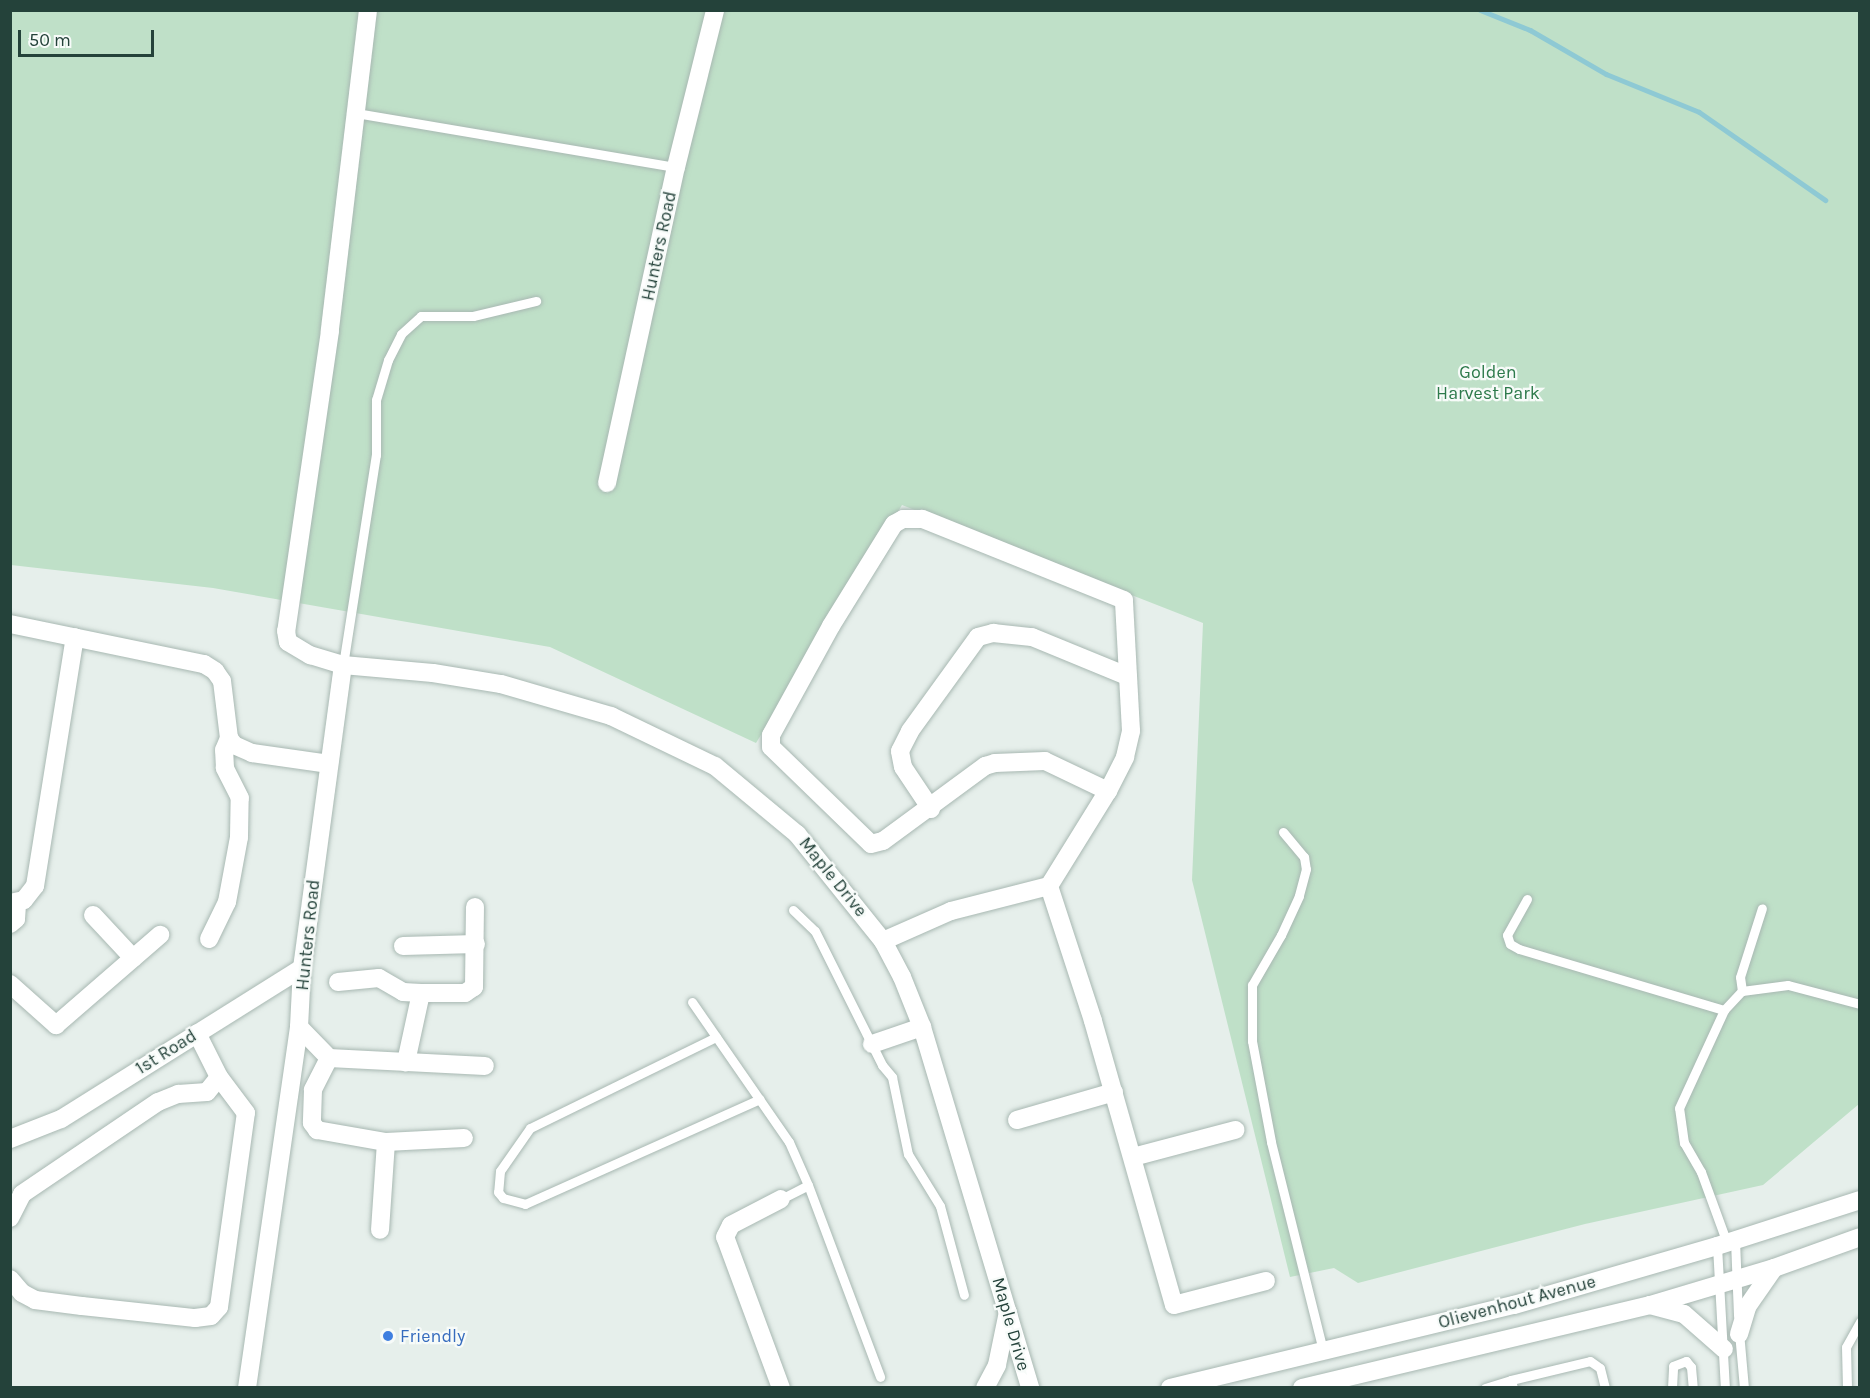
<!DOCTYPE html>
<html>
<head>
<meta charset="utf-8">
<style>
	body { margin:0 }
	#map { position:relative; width:1870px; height:1398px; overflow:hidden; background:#e6efeb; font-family:Karla,sans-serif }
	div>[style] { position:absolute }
	.green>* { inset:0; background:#bfe0c8 }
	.stream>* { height:5px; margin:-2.5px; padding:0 2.5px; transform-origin:2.5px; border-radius:2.5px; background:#8ec9d4 }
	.roads { filter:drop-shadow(0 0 2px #a8b8b2) drop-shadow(0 0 2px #a8b8b2) }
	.service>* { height:9px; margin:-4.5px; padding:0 4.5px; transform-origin:4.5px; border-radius:4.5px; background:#fff }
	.minor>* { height:18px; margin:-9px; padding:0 9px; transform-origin:9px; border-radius:9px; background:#fff }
	.tertiary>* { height:18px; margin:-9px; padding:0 9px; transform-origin:9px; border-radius:9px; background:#fff }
	.dots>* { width:16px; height:16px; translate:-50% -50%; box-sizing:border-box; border:3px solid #f7fbf9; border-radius:50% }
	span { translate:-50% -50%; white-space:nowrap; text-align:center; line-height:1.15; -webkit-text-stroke:4.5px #f7fbf9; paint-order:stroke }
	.street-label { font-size:18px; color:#24423a }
	.park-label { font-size:18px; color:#2d7a4b }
	.shop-label { font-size:18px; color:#366cbe }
	.left { translate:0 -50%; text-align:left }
	.frame { position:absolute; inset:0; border:12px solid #24423a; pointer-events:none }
	.scale { position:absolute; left:18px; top:30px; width:136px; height:27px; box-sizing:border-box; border:3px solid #24423a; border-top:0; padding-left:8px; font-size:18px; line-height:21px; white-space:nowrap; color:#24423a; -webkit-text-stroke:4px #f7fbf9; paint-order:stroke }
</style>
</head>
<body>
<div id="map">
	<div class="green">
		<div style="clip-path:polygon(11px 11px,1859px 11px,1859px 1104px,1763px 1185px,1585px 1224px,1358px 1283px,1334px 1268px,1290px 1277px,1192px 880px,1203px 623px,902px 505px,756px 743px,550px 647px,213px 588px,11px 565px)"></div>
	</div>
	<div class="stream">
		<div style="left:1480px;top:10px;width:54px;rotate:21.8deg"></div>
		<div style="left:1530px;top:30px;width:88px;rotate:30.1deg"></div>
		<div style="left:1606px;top:74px;width:100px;rotate:22.2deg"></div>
		<div style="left:1699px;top:112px;width:154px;rotate:34.9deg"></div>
	</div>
	<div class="roads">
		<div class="service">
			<div style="left:356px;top:113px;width:325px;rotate:9.6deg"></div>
			<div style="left:343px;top:665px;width:213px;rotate:-81.1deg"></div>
			<div style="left:376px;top:455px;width:55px;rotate:-90deg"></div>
			<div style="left:376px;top:400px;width:42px;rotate:-73.3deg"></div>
			<div style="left:388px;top:360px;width:29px;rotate:-63deg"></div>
			<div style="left:401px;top:334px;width:27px;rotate:-42deg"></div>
			<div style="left:421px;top:316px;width:52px"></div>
			<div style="left:473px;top:316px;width:65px;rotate:-13.4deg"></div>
			<div style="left:1283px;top:832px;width:33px;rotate:50deg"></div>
			<div style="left:1304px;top:857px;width:12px;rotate:81deg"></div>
			<div style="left:1306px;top:869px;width:28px;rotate:105deg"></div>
			<div style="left:1299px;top:896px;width:43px;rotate:114.8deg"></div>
			<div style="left:1281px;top:935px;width:58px;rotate:120.1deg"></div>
			<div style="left:1252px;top:985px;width:56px;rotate:90deg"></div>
			<div style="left:1252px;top:1041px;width:103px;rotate:79.3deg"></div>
			<div style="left:1271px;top:1142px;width:214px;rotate:76deg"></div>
			<div style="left:1527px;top:899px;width:41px;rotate:119.1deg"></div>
			<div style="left:1507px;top:935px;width:9px;rotate:72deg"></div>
			<div style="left:1510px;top:944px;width:10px;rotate:29deg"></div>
			<div style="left:1519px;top:949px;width:214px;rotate:16.6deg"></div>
			<div style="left:793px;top:910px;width:30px;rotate:44deg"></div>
			<div style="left:815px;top:931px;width:150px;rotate:63.4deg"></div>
			<div style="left:882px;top:1065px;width:16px;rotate:50deg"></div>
			<div style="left:892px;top:1077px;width:79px;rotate:78.3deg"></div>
			<div style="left:908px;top:1154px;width:61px;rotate:58.4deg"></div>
			<div style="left:940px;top:1206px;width:92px;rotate:74.9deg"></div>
			<div style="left:1742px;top:991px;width:14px;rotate:-98deg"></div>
			<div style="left:1740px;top:977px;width:72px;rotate:-72.3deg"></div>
			<div style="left:692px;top:1002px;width:170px;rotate:55.3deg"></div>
			<div style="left:789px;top:1142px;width:47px;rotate:66.2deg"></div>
			<div style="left:716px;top:1037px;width:207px;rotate:153.9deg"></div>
			<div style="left:530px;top:1128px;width:52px;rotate:124.9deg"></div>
			<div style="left:500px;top:1171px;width:21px;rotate:95deg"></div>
			<div style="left:498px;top:1192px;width:8px;rotate:50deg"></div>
			<div style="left:503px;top:1198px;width:23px;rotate:15deg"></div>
			<div style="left:525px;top:1204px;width:257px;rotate:-24.1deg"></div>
			<div style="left:781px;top:1199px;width:30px;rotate:-27deg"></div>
			<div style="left:808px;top:1185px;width:205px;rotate:69.4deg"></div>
			<div style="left:1735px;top:1240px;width:76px;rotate:87.7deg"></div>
			<div style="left:1727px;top:1243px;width:76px;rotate:-110.1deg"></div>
			<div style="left:1701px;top:1172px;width:34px;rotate:-120deg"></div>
			<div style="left:1684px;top:1143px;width:35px;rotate:-98deg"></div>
			<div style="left:1679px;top:1108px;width:108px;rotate:-65.3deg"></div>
			<div style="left:1724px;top:1010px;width:26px;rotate:-47deg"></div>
			<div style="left:1742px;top:991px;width:46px;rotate:-7.4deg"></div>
			<div style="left:1788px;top:985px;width:74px;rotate:14.8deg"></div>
			<div style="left:1717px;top:1246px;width:142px;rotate:86.8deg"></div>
			<div style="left:1739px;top:1332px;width:56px;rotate:84.9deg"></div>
			<div style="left:1511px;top:1380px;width:81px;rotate:-13.5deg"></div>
			<div style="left:1590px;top:1361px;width:12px;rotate:35deg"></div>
			<div style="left:1600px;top:1368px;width:21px;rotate:76deg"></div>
			<div style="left:1485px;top:1388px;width:27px;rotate:-17deg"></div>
			<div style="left:1511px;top:1380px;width:8px;rotate:76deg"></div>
			<div style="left:1672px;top:1388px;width:22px;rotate:-87deg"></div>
			<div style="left:1673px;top:1366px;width:14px;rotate:-21deg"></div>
			<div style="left:1686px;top:1361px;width:8px;rotate:50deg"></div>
			<div style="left:1691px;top:1367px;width:21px;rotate:85deg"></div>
			<div style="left:1847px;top:1388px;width:41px;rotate:-91.4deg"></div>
			<div style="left:1846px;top:1347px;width:29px;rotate:-61deg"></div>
		</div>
		<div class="minor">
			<div style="left:368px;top:10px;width:323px;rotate:96.8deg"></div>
			<div style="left:330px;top:331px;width:303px;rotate:98.3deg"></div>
			<div style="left:286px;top:631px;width:11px;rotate:80deg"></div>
			<div style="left:288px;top:642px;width:26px;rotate:31deg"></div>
			<div style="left:310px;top:655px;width:34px;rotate:17deg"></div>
			<div style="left:343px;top:665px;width:90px;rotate:5.1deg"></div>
			<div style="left:433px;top:673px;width:69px;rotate:9.2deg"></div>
			<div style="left:501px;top:684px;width:115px;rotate:16.2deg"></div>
			<div style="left:611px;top:716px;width:115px;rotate:25.7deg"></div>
			<div style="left:715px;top:766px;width:107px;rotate:39.7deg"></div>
			<div style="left:797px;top:834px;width:137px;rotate:51.2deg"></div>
			<div style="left:883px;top:941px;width:41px;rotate:62.2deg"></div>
			<div style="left:902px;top:977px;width:54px;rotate:68.2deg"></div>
			<div style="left:922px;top:1027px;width:377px;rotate:73.3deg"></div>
			<div style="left:607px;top:483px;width:323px;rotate:-77.7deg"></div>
			<div style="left:676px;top:167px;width:162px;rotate:-76deg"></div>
			<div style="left:10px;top:624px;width:198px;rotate:11.7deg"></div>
			<div style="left:204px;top:664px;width:13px;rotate:32deg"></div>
			<div style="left:215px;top:671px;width:12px;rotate:55deg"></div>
			<div style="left:222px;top:681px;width:57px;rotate:83deg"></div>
			<div style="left:229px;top:738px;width:9px;rotate:54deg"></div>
			<div style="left:234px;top:745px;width:20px;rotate:24deg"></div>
			<div style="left:252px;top:753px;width:78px;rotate:8.1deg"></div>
			<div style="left:931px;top:809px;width:50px;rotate:-123.7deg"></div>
			<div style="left:903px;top:767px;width:16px;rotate:-101deg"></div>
			<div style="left:900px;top:751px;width:22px;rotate:-63deg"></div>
			<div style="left:910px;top:731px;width:116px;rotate:-54.1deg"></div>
			<div style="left:978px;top:637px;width:16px;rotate:-15deg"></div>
			<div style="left:993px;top:633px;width:39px;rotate:6deg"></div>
			<div style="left:1032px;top:637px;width:103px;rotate:22.3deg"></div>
			<div style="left:1049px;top:886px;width:142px;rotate:71.9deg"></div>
			<div style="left:1093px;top:1021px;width:295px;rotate:74.1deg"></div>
			<div style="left:1174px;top:1305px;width:95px;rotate:-14.6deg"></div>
			<div style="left:10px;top:903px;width:14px;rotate:-12deg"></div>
			<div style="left:24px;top:900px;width:18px;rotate:-52deg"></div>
			<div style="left:35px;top:886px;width:252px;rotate:-80.9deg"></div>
			<div style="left:93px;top:915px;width:59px;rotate:47.1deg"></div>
			<div style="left:10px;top:924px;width:8px;rotate:-40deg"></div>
			<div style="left:16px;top:919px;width:15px;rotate:-86deg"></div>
			<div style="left:209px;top:939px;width:41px;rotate:-64.1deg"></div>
			<div style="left:227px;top:902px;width:66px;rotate:-79.5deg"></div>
			<div style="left:239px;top:837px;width:39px;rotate:-89deg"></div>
			<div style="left:240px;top:798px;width:34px;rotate:-117deg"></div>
			<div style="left:225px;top:768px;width:18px;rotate:-93deg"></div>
			<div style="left:224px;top:750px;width:13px;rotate:-67deg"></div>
			<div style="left:883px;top:941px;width:74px;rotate:-23.8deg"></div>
			<div style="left:951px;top:911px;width:101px;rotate:-14.3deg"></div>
			<div style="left:1049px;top:886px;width:112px;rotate:-58.2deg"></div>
			<div style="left:1108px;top:791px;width:38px;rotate:-63deg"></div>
			<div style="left:1125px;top:757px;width:27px;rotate:-77deg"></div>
			<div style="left:1131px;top:731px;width:131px;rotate:-93.1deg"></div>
			<div style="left:1124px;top:600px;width:218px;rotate:-158.1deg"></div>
			<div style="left:922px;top:519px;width:19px;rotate:180deg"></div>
			<div style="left:903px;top:519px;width:10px;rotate:151deg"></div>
			<div style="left:894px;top:524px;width:120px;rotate:121.7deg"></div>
			<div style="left:831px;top:626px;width:124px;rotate:118.8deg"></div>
			<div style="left:771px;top:735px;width:12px;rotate:90deg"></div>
			<div style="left:771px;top:747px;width:139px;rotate:44.1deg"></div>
			<div style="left:871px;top:844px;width:12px;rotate:-14deg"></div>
			<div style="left:883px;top:841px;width:127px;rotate:-36.3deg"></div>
			<div style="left:985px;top:766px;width:10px;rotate:-17deg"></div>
			<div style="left:995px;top:763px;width:50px;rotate:-2.3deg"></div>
			<div style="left:1045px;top:761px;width:70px;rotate:25.5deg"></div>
			<div style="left:403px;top:946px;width:73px;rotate:-1.6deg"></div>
			<div style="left:338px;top:982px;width:41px;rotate:-5.6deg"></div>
			<div style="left:379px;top:978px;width:28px;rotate:30deg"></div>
			<div style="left:403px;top:992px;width:18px;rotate:3deg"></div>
			<div style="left:421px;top:993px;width:71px;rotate:102.3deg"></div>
			<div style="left:10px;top:984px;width:62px;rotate:41.7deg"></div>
			<div style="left:56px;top:1025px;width:138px;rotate:-40.9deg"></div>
			<div style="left:421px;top:993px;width:44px"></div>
			<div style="left:465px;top:993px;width:11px;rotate:-34deg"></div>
			<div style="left:474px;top:987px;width:80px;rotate:-89.3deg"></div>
			<div style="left:299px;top:1027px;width:43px;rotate:45.9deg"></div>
			<div style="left:329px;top:1058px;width:156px;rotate:2.9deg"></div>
			<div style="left:872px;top:1044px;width:53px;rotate:-18.8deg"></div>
			<div style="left:329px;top:1058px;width:36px;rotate:117deg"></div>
			<div style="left:313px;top:1090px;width:33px;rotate:92deg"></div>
			<div style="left:312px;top:1123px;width:9px;rotate:54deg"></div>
			<div style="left:317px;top:1130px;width:70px;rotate:9.9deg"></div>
			<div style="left:386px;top:1142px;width:88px;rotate:93.9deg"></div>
			<div style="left:1017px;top:1120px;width:101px;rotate:-16.1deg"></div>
			<div style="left:10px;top:1139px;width:55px;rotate:-21.4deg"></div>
			<div style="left:61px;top:1119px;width:284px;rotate:-32.1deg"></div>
			<div style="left:386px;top:1142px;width:78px;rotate:-2.9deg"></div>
			<div style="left:1133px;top:1157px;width:106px;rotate:-14.8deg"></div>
			<div style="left:10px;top:1218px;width:27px;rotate:-63deg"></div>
			<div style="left:22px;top:1194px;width:164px;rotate:-34.1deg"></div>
			<div style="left:158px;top:1102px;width:22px;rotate:-22deg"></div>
			<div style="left:178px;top:1094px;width:29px;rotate:-4deg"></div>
			<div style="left:207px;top:1092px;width:19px;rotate:-51deg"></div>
			<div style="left:10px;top:1279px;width:18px;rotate:49deg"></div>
			<div style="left:22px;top:1293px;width:15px;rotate:28deg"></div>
			<div style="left:35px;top:1300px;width:47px;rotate:7.3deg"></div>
			<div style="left:82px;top:1306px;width:114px;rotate:6.1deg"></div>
			<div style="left:195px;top:1318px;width:16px;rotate:-7deg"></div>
			<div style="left:211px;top:1316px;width:12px;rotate:-48deg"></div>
			<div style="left:219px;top:1307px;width:196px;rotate:-82.1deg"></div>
			<div style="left:246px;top:1113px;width:45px;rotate:-126.9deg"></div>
			<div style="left:219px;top:1077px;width:49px;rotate:-116.6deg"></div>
			<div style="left:247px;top:1388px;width:365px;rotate:-81.8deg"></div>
			<div style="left:299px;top:1027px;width:59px;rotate:-87.1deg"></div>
			<div style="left:302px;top:968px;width:306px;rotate:-82.3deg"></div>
			<div style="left:781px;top:1388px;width:161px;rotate:-110.3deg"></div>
			<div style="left:725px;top:1237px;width:13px;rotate:-63deg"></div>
			<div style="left:731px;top:1225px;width:56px;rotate:-27.5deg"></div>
		</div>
		<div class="tertiary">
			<div style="left:1650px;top:1305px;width:35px;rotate:15deg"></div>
			<div style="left:1684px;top:1314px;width:53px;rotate:41.2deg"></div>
			<div style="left:1739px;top:1334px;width:28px;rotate:-73deg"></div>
			<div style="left:1747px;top:1307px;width:47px;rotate:-55.3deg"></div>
			<div style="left:985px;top:1388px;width:26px;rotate:-62deg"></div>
			<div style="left:997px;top:1365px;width:54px;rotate:-78.3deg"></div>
			<div style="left:1170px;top:1388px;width:354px;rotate:-13.6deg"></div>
			<div style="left:1514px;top:1305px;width:211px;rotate:-16.2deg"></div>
			<div style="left:1717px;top:1246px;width:150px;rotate:-17.8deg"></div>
			<div style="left:1302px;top:1388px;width:358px;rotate:-13.4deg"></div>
			<div style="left:1650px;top:1305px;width:129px;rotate:-16.6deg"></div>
			<div style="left:1774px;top:1268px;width:91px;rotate:-19.8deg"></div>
		</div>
	</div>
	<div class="dots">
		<div style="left:388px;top:1336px;background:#3f7fe0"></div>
	</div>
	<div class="street-label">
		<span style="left:659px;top:246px;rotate:-78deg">Hunters Road</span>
		<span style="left:833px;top:877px;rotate:51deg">Maple Drive</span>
		<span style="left:308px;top:935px;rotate:-84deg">Hunters Road</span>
		<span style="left:166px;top:1052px;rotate:-32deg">1st Road</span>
		<span style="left:1517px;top:1302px;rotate:-15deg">Olievenhout Avenue</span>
		<span style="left:1011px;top:1324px;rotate:74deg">Maple Drive</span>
	</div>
	<div class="park-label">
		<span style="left:1488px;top:383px">Golden<br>Harvest Park</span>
	</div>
	<div class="shop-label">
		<span class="left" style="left:400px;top:1336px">Friendly</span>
	</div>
	<div class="frame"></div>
	<div class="scale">50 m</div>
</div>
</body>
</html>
